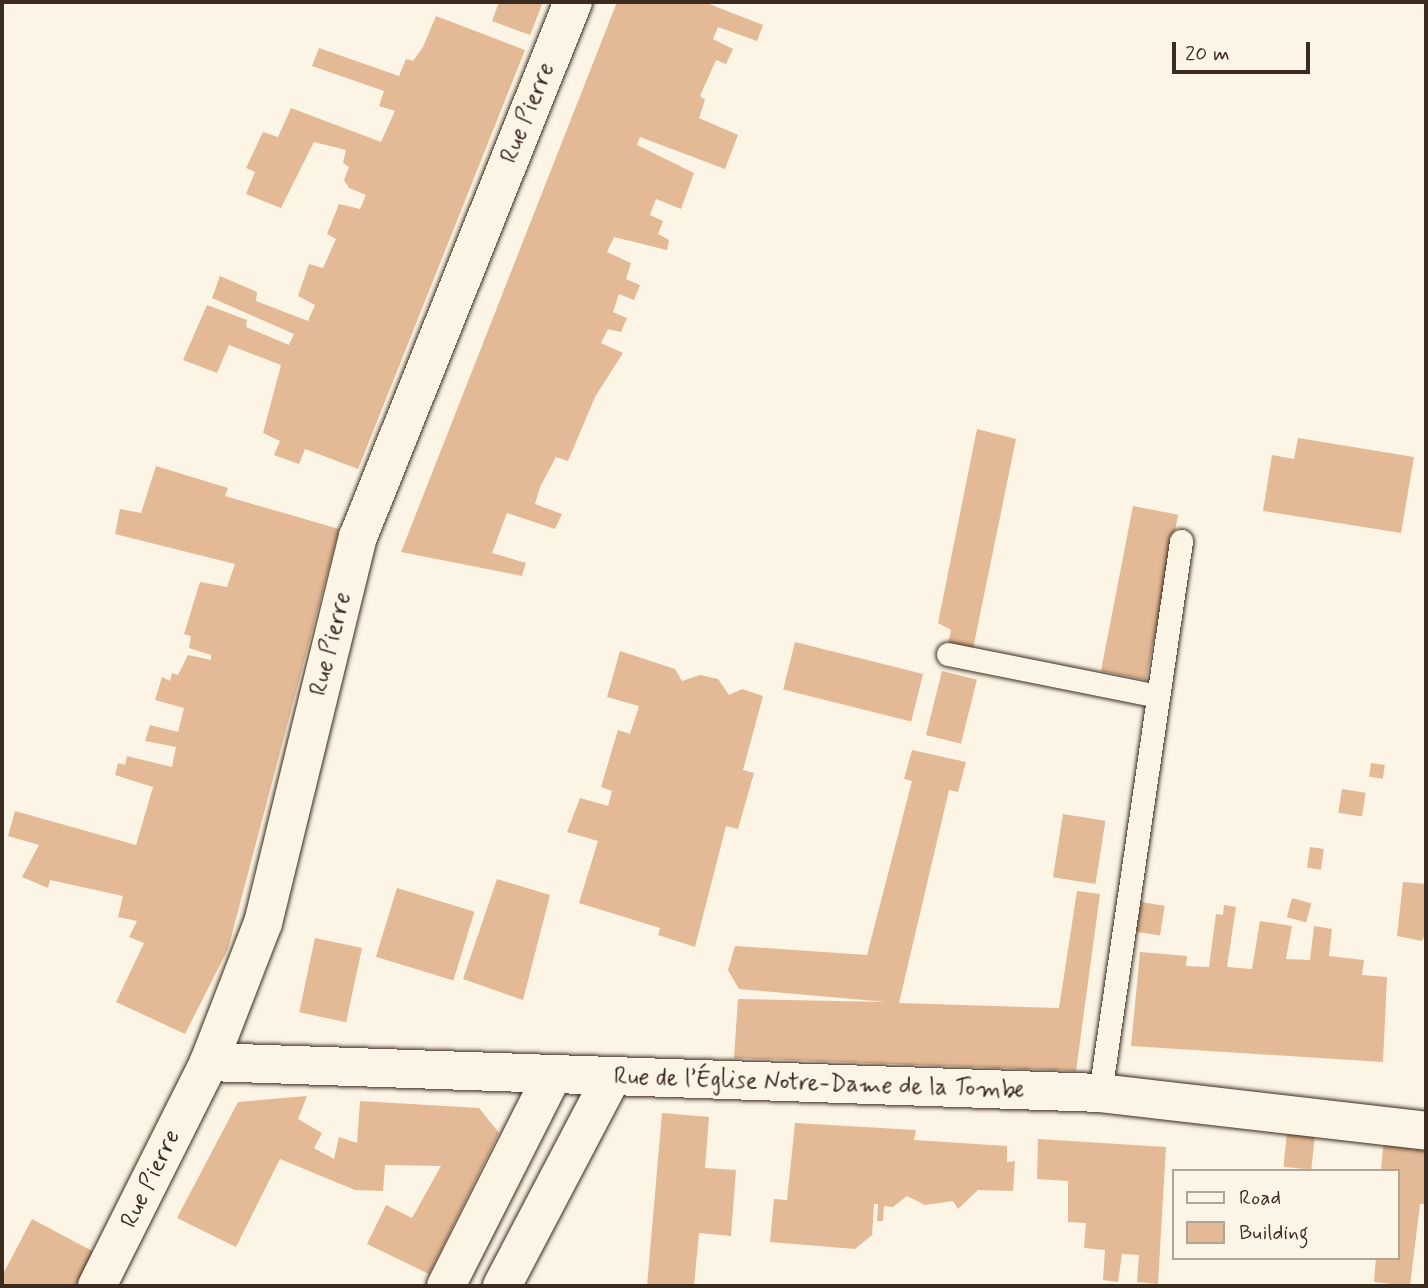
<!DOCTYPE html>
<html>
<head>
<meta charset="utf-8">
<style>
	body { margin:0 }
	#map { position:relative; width:1428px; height:1288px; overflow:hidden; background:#fcf5e5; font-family:Mynerve,sans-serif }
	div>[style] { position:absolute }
	.building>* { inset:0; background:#e4b995; transform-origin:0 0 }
	.roads { filter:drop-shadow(0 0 2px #3b2a1e) drop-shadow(0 0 2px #3b2a1e) }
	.lane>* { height:23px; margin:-11.5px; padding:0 11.5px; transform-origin:11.5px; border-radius:11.5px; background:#fcf5e5 }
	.street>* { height:38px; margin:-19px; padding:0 19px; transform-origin:19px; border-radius:19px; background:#fcf5e5 }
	span { translate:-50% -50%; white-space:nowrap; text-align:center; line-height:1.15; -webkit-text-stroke:5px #fcf5e5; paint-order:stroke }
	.street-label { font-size:24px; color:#3b2a1e }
	.frame { position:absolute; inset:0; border:4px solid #3b2a1e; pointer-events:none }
	.legend { position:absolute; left:1172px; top:1169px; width:228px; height:91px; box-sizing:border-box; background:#fcf5e5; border:2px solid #afa495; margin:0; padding:9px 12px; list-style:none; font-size:21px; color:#3b2a1e }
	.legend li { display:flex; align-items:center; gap:14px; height:35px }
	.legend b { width:35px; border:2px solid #afa495 }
	.scale { position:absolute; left:1172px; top:42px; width:138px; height:32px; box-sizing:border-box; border:4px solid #3b2a1e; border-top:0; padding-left:9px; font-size:21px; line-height:24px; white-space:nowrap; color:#3b2a1e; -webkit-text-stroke:5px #fcf5e5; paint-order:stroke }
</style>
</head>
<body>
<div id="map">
	<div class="building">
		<div style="clip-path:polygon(499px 2px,543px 2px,530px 35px,492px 21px)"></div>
		<div style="clip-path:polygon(617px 2px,704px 2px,763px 25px,757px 41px,718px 27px,713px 39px,733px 49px,726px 64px,716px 60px,700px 96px,705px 100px,699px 118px,738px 135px,725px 169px,640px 137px,637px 145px,694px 173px,681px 209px,656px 199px,650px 215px,663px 221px,658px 234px,669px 240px,667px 250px,614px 237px,607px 252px,631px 263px,626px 279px,640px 285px,634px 300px,619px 294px,613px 312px,627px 318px,621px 332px,608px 329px,601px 343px,623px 353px,595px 397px,568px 461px,556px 457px,540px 487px,535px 504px,562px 514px,555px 529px,507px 513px,492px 553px,526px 563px,522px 576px,401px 552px)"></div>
		<div style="clip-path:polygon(436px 16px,525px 50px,358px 469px,305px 449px,299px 464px,274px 455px,280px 441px,263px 433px,281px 365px,229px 345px,217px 373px,183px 360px,207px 305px,247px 320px,246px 327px,289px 345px,294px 334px,212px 298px,220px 276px,257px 292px,256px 301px,308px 321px,315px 305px,298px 296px,309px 264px,323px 268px,336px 239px,327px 234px,339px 204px,360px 209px,366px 195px,349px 188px,344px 180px,349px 167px,343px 163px,346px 150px,314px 142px,281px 208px,246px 194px,255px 172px,246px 168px,263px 132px,278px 137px,291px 108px,381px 142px,395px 111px,379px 106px,384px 91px,312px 66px,319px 48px,399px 76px,406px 59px,413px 61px,423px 47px)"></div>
		<div style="clip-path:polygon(977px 429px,1016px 439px,973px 649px,948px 644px,951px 630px,938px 623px)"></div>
		<div style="clip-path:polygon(1298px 438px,1414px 457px,1401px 533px,1263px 511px,1272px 455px,1294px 459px)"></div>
		<div style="clip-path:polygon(156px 466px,228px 488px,225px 496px,339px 529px,228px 949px,185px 1034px,116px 1002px,144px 943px,129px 937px,137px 921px,118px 917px,123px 896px,50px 880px,48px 888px,22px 877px,39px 845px,8px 836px,15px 811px,136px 845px,153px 787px,115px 775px,118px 763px,125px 765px,127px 756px,172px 767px,176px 747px,145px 741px,150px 725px,178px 732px,184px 708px,155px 700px,162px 677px,170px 681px,172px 673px,178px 675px,188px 655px,211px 660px,211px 655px,189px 648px,191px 636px,184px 634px,200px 582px,227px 587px,235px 564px,115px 534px,120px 509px,141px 513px)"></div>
		<div style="left:1133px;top:506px;width:46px;height:168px;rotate:11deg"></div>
		<div style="left:795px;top:642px;width:132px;height:49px;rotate:14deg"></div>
		<div style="clip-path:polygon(620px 651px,675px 669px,682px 681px,700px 675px,718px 679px,729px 695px,742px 689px,763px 696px,743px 770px,754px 773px,738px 829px,726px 826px,695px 947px,658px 935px,660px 928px,579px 903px,598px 841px,567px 832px,580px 798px,608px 806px,612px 791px,601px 787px,618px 730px,630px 734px,639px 706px,607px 697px)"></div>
		<div style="left:942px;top:671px;width:36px;height:66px;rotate:14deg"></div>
		<div style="clip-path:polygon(912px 750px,966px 762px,958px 792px,949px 790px,899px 1003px,1059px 1008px,1077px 891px,1100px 894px,1076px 1071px,734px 1058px,738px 999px,887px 1002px,739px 989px,728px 970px,735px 946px,867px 955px,912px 781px,904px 779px)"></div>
		<div style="left:1371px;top:763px;width:14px;height:14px;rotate:8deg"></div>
		<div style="left:1342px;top:789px;width:24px;height:24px;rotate:9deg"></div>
		<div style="left:1063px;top:814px;width:43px;height:64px;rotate:9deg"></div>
		<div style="left:1310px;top:847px;width:14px;height:21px;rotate:8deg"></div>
		<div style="clip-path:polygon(497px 879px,550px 895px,523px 1000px,463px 979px)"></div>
		<div style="clip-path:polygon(1403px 882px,1426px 884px,1426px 932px,1422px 941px,1397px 936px)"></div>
		<div style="left:397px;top:888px;width:81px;height:72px;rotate:17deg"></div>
		<div style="left:1292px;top:898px;width:20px;height:20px;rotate:15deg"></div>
		<div style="left:1141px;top:902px;width:24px;height:30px;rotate:9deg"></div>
		<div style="clip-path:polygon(1224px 905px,1236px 907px,1227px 967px,1252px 969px,1260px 921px,1292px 926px,1286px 959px,1310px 960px,1314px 926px,1332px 929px,1329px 956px,1364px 960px,1362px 975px,1387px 977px,1383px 1062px,1131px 1046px,1140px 952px,1187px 956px,1186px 966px,1209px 967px,1216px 914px,1223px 915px)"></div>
		<div style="left:315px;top:938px;width:48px;height:76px;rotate:12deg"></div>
		<div style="clip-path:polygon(307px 1096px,298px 1119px,322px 1133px,314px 1148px,334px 1159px,339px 1137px,357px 1143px,360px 1101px,479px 1108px,499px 1133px,429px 1274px,367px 1244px,386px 1205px,412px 1218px,441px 1166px,385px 1165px,383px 1191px,355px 1190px,280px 1159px,236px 1247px,177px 1218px,238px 1102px)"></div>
		<div style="clip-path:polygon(662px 1113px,709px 1117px,705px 1168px,736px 1170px,731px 1236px,699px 1233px,694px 1286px,647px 1286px)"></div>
		<div style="clip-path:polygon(795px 1123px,916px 1130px,914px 1140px,1007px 1146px,1007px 1162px,1015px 1161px,1013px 1191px,978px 1190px,958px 1209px,953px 1201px,925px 1205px,907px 1196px,893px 1207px,884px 1206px,883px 1221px,877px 1221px,878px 1204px,874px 1204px,872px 1235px,855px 1249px,770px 1242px,774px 1199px,787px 1200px)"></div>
		<div style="left:1287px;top:1133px;width:28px;height:34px;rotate:6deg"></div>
		<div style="clip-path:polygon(1384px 1136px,1426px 1141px,1426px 1204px,1420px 1204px,1410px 1286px,1374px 1282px,1376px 1258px,1398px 1258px,1398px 1171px,1381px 1171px)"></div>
		<div style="clip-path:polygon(1038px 1139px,1166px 1147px,1158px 1284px,1137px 1282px,1139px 1255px,1122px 1254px,1118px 1282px,1103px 1280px,1105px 1250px,1084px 1248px,1086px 1223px,1068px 1222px,1068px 1181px,1037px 1179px)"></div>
		<div style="clip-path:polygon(32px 1219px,94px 1252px,76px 1286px,2px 1284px,2px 1276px)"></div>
	</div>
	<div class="roads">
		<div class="lane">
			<div style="left:948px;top:654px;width:214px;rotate:11.3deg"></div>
			<div style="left:1100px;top:1093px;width:558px;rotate:-81.65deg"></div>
		</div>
		<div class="street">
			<div style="left:209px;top:1062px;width:892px;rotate:1.99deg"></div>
			<div style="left:1100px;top:1093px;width:328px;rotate:6.6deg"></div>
			<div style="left:97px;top:1286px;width:250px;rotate:-63.4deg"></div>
			<div style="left:209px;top:1062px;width:149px;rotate:-68.8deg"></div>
			<div style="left:263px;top:923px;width:398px;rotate:-76.2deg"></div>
			<div style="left:358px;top:537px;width:577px;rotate:-68.11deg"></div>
			<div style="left:446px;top:1286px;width:237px;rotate:-63.2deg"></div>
			<div style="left:502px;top:1286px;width:235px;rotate:-62.3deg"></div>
		</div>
	</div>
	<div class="street-label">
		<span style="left:528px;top:113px;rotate:-68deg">Rue Pierre</span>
		<span style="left:331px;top:644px;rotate:-76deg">Rue Pierre</span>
		<span style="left:819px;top:1084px;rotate:2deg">Rue de l’Église Notre-Dame de la Tombe</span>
		<span style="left:151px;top:1179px;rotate:-64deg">Rue Pierre</span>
	</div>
	<div class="frame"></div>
	<ul class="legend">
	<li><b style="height:9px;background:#fcf5e5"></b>Road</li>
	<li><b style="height:19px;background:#e4b995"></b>Building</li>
	</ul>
	<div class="scale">20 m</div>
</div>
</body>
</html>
